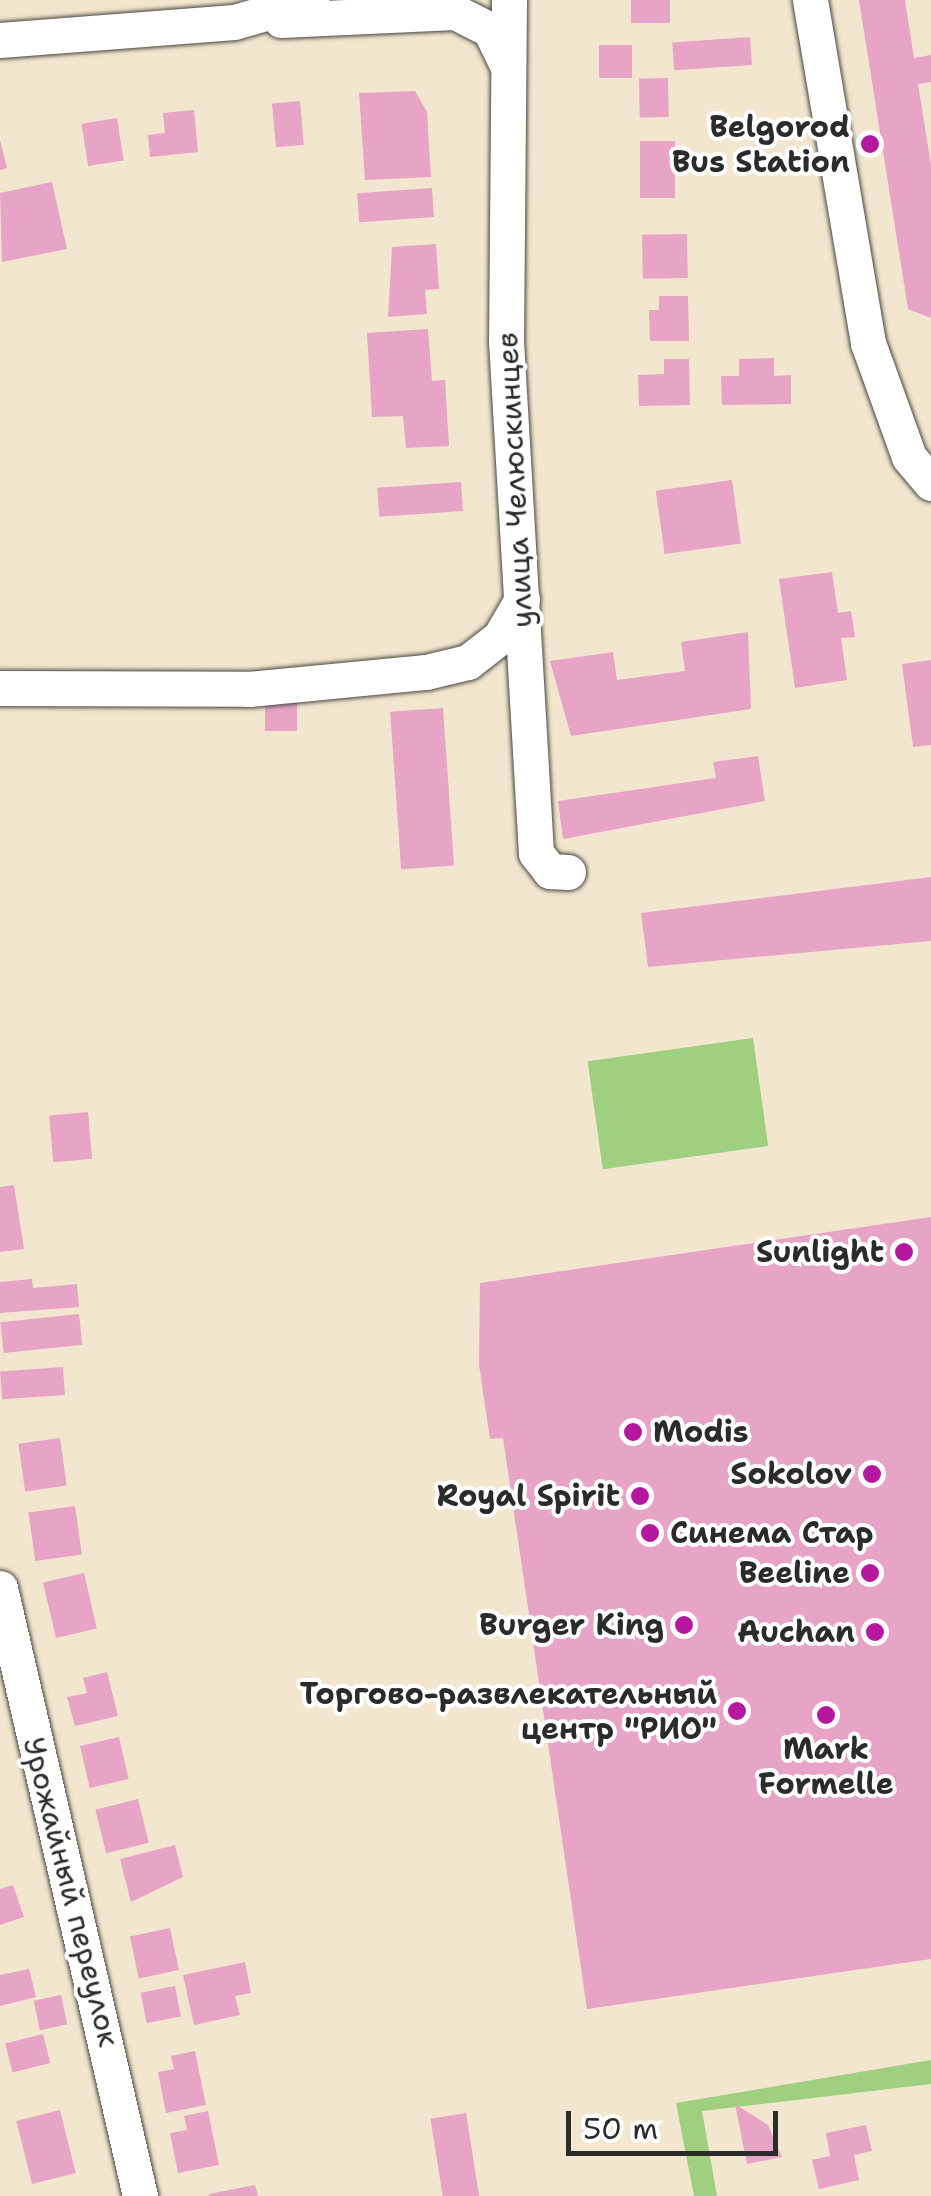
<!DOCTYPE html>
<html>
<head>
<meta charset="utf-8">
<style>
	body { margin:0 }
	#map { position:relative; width:931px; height:2196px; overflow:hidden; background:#f2e6ce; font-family:"Shantell Sans",sans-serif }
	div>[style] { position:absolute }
	.green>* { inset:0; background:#9fd080; transform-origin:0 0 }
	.building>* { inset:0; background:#e8a4c7; transform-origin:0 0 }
	.roads { filter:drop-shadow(0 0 2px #494743) drop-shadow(0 0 2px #494743) }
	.minor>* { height:35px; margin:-17.5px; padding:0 17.5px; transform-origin:17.5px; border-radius:17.5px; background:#fff }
	.dots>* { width:28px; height:28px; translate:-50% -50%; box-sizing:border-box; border:5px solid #fff; border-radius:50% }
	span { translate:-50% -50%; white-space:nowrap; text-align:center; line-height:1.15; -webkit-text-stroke:8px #fff; paint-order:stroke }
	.poi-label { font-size:30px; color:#2b2b2b; font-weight:700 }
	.right { translate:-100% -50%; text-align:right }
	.left { translate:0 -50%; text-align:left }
	.street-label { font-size:30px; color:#2b2b2b }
	.scale { position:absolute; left:566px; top:2111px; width:212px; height:45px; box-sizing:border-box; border:5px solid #2b2b2b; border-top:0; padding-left:12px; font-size:30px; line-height:35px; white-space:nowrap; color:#2b2b2b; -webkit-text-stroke:8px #fff; paint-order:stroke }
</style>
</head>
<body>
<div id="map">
	<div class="green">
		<div style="left:753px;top:1038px;width:109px;height:167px;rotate:82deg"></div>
		<div style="clip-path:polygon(931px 2060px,931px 2084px,702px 2111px,717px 2196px,694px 2196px,676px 2103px)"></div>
	</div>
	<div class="building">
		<div style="left:631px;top:0;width:39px;height:23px"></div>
		<div style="clip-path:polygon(859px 0,905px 0,914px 58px,931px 55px,931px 82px,918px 84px,931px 165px,931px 318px,908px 309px)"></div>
		<div style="left:750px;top:37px;width:28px;height:78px;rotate:86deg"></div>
		<div style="left:632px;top:45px;width:33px;height:33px;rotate:90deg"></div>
		<div style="left:668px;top:78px;width:39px;height:29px;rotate:89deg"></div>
		<div style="clip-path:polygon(415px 91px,427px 112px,431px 177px,365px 180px,359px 93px)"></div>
		<div style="left:300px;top:101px;width:44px;height:28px;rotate:85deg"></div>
		<div style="clip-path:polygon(194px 110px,198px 152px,150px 157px,148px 135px,165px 133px,163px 113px)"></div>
		<div style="left:117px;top:118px;width:43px;height:36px;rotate:81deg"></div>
		<div style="clip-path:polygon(0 140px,7px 168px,0 170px)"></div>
		<div style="left:640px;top:141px;width:35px;height:57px"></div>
		<div style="clip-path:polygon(52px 182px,67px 249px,2px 262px,0 193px)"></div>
		<div style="left:432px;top:188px;width:29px;height:75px;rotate:86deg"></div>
		<div style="left:687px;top:234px;width:44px;height:45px;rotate:89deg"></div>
		<div style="clip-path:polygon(436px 244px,439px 289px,425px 290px,427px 314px,388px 317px,392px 247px)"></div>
		<div style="clip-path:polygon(659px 296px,688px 296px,689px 341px,650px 341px,649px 310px,659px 310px)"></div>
		<div style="clip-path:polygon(428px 329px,432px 381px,445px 380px,449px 446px,406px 448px,403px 416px,372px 417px,367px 333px)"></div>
		<div style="clip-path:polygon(774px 358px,774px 376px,791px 375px,791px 404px,722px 405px,721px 376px,739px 376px,739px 359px)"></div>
		<div style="clip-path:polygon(664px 359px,689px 359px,690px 405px,639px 406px,638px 375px,664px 374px)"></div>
		<div style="left:732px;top:480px;width:64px;height:77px;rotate:82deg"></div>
		<div style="left:461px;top:482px;width:29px;height:84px;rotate:86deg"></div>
		<div style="clip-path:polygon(832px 572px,838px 613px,851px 611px,855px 637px,841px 638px,847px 680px,795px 688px,779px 579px)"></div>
		<div style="clip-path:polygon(748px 632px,751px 709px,571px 736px,550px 661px,613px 652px,617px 680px,685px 671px,681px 642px)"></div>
		<div style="clip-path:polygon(931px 660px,931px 745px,913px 747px,902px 664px)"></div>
		<div style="left:265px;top:697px;width:32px;height:34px"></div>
		<div style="left:443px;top:708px;width:158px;height:53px;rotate:86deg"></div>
		<div style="clip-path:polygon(758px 756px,765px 801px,563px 839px,558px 801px,716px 778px,713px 762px)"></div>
		<div style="clip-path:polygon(931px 877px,931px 941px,648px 967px,641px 913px)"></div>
		<div style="left:88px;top:1112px;width:47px;height:39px;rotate:85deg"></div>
		<div style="clip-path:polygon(14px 1185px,24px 1249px,0 1252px,0 1187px)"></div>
		<div style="clip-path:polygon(931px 1217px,931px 1959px,587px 2009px,503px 1438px,490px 1439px,479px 1365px,480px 1283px)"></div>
		<div style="clip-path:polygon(32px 1279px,33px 1288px,77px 1284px,79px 1307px,0 1313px,0 1282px)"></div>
		<div style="left:79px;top:1314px;width:31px;height:79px;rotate:84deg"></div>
		<div style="left:63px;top:1367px;width:28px;height:63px;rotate:86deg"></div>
		<div style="left:60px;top:1438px;width:48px;height:42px;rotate:82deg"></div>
		<div style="left:75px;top:1506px;width:49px;height:47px;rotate:82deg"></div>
		<div style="left:84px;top:1573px;width:57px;height:42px;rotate:77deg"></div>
		<div style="clip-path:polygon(107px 1672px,118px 1716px,75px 1726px,67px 1697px,87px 1693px,83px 1678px)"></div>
		<div style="left:119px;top:1737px;width:43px;height:40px;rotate:77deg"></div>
		<div style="left:138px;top:1799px;width:45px;height:44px;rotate:76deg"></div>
		<div style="clip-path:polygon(175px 1845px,183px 1877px,131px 1902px,120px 1859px)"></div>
		<div style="clip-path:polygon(13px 1885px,24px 1917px,0 1925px,0 1889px)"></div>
		<div style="left:170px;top:1928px;width:43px;height:41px;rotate:78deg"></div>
		<div style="clip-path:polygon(245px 1962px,251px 1993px,235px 1996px,240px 2015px,194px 2025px,183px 1975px)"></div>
		<div style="clip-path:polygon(29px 1969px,36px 1997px,0 2006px,0 1975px)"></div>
		<div style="left:175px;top:1986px;width:31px;height:35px;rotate:79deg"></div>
		<div style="left:61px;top:1995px;width:30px;height:28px;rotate:78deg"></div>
		<div style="left:43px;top:2034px;width:30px;height:39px;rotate:76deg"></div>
		<div style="clip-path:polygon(195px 2051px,206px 2105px,166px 2113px,158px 2072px,174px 2069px,171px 2056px)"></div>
		<div style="clip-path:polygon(735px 2104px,768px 2125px,782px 2157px,747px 2164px)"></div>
		<div style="left:60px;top:2110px;width:65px;height:45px;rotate:76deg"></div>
		<div style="clip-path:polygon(208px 2111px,219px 2165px,178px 2173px,170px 2133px,187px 2130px,184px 2116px)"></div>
		<div style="left:466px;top:2113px;width:84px;height:36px;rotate:81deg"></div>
		<div style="clip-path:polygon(866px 2125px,872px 2151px,854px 2155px,859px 2180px,819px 2189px,812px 2160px,830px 2156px,826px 2133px)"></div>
		<div style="clip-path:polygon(255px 2185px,258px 2196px,209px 2196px,209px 2194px)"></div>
	</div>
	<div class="roads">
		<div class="minor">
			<div style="left:509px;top:0;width:341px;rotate:90.5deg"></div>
			<div style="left:506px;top:341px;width:513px;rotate:86.65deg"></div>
			<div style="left:536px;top:853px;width:23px;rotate:52deg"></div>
			<div style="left:550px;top:871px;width:18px;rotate:3deg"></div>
			<div style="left:810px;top:0;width:348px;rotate:80.4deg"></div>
			<div style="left:868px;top:343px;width:121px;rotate:70.2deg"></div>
			<div style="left:909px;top:457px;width:34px;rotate:50deg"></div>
			<div style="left:281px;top:20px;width:174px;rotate:-2.6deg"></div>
			<div style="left:455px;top:12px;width:39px;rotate:27deg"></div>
			<div style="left:490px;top:30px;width:39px;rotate:64deg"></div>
			<div style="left:0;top:40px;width:235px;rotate:-4.4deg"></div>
			<div style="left:234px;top:22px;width:81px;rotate:-15.8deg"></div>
			<div style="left:0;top:688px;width:249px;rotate:0.2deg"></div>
			<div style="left:249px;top:689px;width:178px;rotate:-5.5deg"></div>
			<div style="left:426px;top:672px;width:43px;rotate:-13.4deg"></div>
			<div style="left:468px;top:662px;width:41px;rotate:-38deg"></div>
			<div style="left:500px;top:637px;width:44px;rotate:-59.9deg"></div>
			<div style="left:0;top:1588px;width:624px;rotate:77.03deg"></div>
		</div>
	</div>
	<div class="dots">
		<div style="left:870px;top:144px;background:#b5179e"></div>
		<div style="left:904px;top:1252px;background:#b5179e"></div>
		<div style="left:633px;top:1432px;background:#b5179e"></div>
		<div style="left:872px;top:1474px;background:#b5179e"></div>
		<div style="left:640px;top:1496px;background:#b5179e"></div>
		<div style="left:650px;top:1533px;background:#b5179e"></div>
		<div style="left:870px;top:1573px;background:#b5179e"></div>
		<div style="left:684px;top:1625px;background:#b5179e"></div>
		<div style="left:875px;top:1632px;background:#b5179e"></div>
		<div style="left:737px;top:1711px;background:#b5179e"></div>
		<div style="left:826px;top:1715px;background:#b5179e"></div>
	</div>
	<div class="poi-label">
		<span class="right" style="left:850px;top:144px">Belgorod<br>Bus Station</span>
		<span class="right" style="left:884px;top:1252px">Sunlight</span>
		<span class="left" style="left:653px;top:1432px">Modis</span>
		<span class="right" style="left:852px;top:1474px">Sokolov</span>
		<span class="right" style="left:620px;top:1496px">Royal Spirit</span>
		<span class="left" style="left:670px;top:1533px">Синема Стар</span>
		<span class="right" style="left:850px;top:1573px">Beeline</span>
		<span class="right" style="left:664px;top:1625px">Burger King</span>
		<span class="right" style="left:855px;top:1632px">Auchan</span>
		<span class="right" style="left:717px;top:1711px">Торгово-развлекательный<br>центр "РИО"</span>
		<span style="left:826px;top:1766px">Mark<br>Formelle</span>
	</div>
	<div class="street-label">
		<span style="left:515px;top:480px;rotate:-93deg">улица Челюскинцев</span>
		<span style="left:71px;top:1892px;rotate:76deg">Урожайный переулок</span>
	</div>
	<div class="scale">50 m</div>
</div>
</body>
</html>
